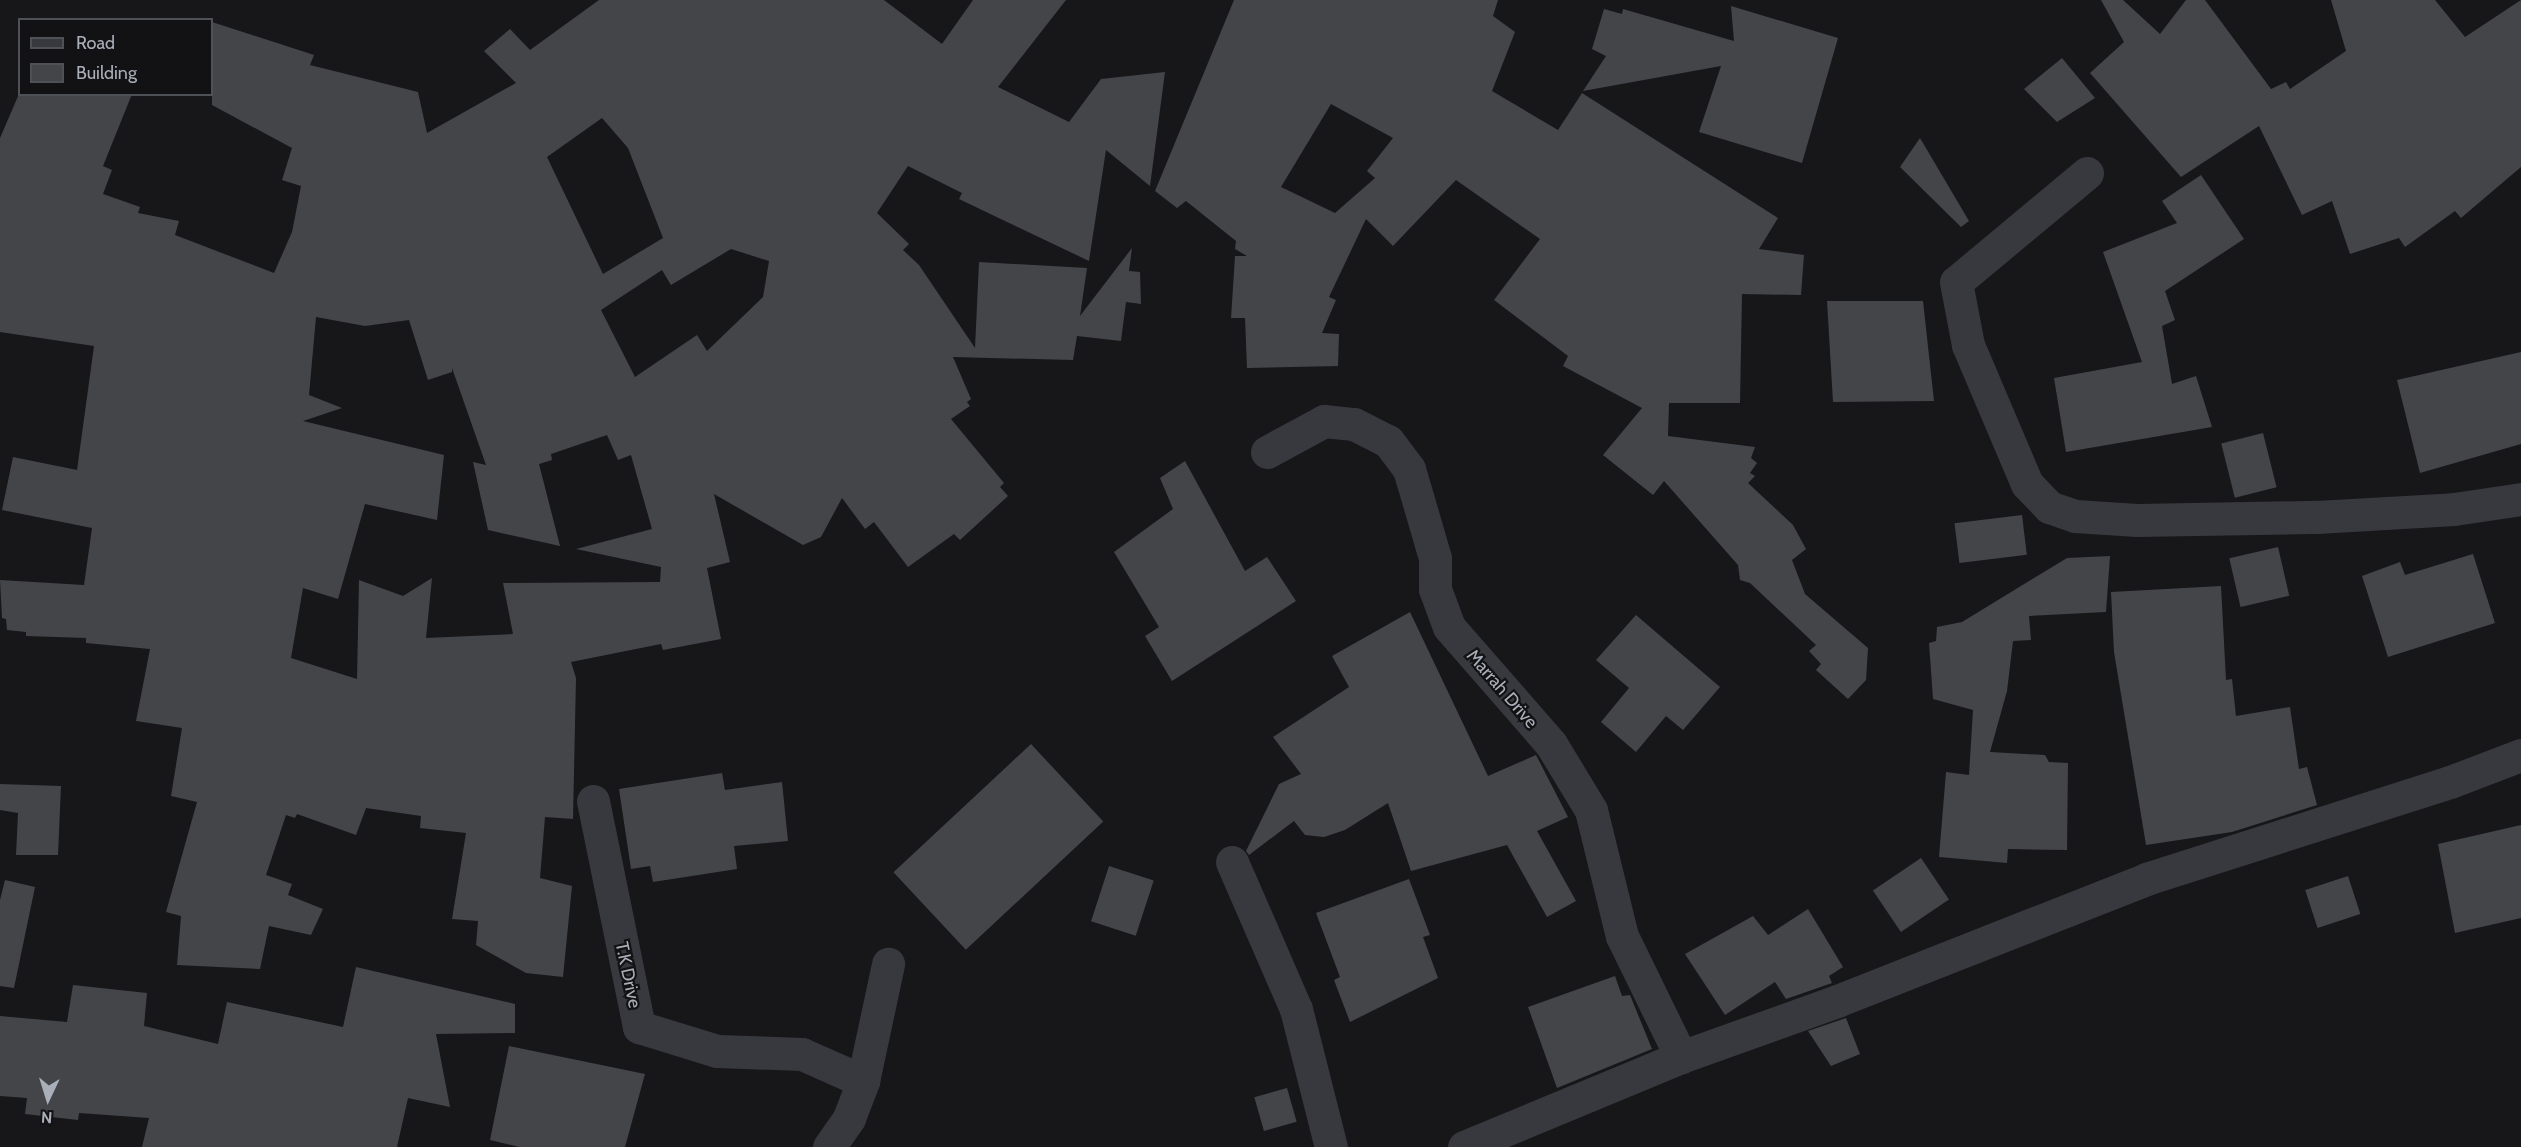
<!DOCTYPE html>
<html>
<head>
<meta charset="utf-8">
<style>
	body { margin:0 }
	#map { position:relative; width:2521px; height:1147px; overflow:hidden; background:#171719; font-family:Cabin,sans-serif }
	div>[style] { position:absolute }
	.building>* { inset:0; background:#434549; transform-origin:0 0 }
	.minor>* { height:33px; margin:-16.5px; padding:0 16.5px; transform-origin:16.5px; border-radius:16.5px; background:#38393e }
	span { translate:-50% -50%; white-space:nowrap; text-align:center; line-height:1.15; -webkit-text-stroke:4.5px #121214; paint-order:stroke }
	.street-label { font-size:18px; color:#a9afb9 }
	.legend { position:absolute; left:18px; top:18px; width:195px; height:78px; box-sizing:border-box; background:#121214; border:2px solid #4e5156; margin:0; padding:8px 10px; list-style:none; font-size:18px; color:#a9afb9 }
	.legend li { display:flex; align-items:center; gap:12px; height:30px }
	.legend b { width:30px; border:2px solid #4e5156 }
	.north { position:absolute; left:18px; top:1069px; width:60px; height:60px; -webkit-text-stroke:4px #121214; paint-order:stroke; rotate:184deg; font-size:16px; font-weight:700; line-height:24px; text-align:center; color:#a9afb9 }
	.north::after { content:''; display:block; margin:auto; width:21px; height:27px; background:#a9afb9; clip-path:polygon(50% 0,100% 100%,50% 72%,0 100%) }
</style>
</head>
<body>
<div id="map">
	<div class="building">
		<div style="clip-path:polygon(evenodd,599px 0,884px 0,942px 44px,973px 0,1066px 0,998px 87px,1069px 122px,1101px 79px,1165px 72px,1150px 186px,1106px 150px,1089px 261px,959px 199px,962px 193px,908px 166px,877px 213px,909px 244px,903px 250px,919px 265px,975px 348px,979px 262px,1087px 268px,1080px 316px,1132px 248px,1129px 271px,1140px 272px,1141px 304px,1126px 302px,1121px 341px,1077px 336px,1073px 360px,953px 357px,971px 399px,967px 402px,970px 406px,951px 419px,1004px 483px,1000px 487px,1008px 496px,960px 540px,954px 534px,908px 567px,874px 522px,865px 529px,842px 498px,821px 537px,803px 545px,714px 494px,730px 562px,707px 568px,721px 639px,663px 650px,661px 644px,571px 662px,576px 678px,573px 819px,545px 817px,540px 878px,572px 886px,563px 977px,526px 973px,476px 945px,478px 921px,452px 919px,466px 833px,420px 828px,421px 816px,366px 808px,356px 835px,297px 814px,295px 818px,286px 815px,266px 875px,292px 884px,288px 895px,323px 909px,311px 935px,269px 926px,260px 969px,177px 965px,181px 916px,166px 912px,197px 802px,171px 796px,182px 728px,136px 721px,150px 649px,86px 643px,86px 638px,26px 636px,26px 632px,7px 630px,6px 619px,2px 618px,0 580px,84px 585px,92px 528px,2px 510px,13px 457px,77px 470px,94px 346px,0 332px,0 138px,19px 94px,132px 94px,103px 166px,112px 170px,103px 194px,140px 207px,138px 213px,179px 221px,175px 235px,274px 273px,292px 232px,301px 186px,282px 180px,292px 148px,212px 105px,212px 22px,314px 55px,310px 65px,418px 92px,427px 133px,516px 83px,484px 51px,510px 29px,530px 50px,599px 0,602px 118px,628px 148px,663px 238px,603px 274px,547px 157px,602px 118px,599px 0,731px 249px,769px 261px,763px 297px,707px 351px,697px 335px,635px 377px,601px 310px,662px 270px,671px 285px,731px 249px,599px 0,316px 317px,365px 326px,409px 320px,428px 380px,452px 372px,452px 368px,486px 465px,473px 462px,488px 530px,560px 546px,539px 464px,552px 460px,551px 454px,607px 435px,618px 460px,631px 455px,652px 529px,576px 549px,661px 567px,660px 582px,503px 583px,513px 634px,426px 638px,432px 578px,403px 596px,359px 580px,357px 679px,291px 658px,303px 588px,338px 599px,365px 504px,437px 520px,444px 455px,303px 421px,342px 408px,309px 395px,316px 317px)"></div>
		<div style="clip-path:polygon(evenodd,1234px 0,1498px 0,1493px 16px,1515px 32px,1492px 91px,1558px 130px,1582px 93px,1778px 218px,1759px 249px,1804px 255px,1801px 295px,1742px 294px,1740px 403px,1669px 403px,1668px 436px,1755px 447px,1751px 458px,1757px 463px,1750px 473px,1755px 476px,1748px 483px,1793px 525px,1806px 549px,1792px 560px,1805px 594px,1868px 648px,1866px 680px,1848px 699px,1816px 670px,1821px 664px,1809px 651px,1816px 645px,1750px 583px,1740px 580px,1738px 565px,1664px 481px,1653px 495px,1603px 455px,1642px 408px,1563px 366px,1568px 356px,1494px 300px,1540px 239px,1456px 180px,1393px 246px,1366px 219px,1329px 297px,1336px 300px,1322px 333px,1339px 334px,1338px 366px,1247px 368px,1245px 318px,1231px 318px,1235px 256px,1247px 256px,1235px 249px,1236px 241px,1186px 201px,1177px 208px,1155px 191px,1234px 0,1331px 104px,1393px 138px,1367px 171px,1375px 178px,1335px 213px,1281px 187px,1331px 104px)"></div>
		<div style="clip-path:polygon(2101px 0,2123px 0,2160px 34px,2186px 0,2205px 0,2271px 89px,2286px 82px,2290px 89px,2346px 51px,2331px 0,2435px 0,2465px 37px,2521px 0,2521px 167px,2461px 218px,2455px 211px,2405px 247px,2399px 238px,2350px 254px,2332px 201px,2302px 215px,2259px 126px,2181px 177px,2090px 73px,2124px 42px)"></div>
		<div style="clip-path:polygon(1731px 6px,1838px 38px,1802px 163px,1699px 132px,1721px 66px,1583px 91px,1606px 56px,1592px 49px,1604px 9px,1622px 14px,1623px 9px,1734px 41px)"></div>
		<div style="clip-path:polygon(2062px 58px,2095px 98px,2057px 122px,2024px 89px)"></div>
		<div style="clip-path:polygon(1920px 138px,1969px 221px,1961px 227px,1900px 167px)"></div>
		<div style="clip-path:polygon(2201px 175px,2244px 239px,2165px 291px,2175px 320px,2162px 326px,2172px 384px,2196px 376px,2212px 427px,2066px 452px,2054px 378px,2142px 362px,2103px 252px,2177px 223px,2162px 201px)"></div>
		<div style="clip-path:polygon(1827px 301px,1923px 301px,1934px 401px,1833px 402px)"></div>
		<div style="clip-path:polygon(2521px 352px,2521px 444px,2420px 473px,2397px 380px)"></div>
		<div style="left:2263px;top:433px;width:56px;height:43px;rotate:76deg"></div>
		<div style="clip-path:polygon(1185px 461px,1245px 571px,1267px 557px,1296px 601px,1172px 681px,1145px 636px,1159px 627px,1114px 552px,1173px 509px,1160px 478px)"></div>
		<div style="left:2022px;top:515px;width:40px;height:68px;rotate:83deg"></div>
		<div style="left:2278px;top:547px;width:50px;height:50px;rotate:77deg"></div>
		<div style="clip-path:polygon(2473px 554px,2495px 623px,2388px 657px,2362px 576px,2400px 562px,2405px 575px)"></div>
		<div style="clip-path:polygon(2110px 556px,2106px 612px,2029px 616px,2031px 640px,2013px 641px,2007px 691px,1990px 752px,2045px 755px,2049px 762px,2068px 763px,2067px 850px,2008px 849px,2007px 863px,1939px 857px,1946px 772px,1969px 775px,1973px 710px,1933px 699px,1929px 643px,1936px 641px,1937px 627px,1962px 622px,2067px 558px)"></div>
		<div style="clip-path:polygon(2221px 586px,2226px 680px,2232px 679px,2236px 716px,2290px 707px,2299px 769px,2307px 767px,2317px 805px,2232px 832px,2146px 845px,2114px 652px,2111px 592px)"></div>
		<div style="clip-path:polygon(1410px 612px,1488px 776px,1536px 755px,1568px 817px,1537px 831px,1576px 901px,1547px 917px,1507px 845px,1411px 871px,1388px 803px,1345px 830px,1324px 837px,1305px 835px,1294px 821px,1249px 855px,1246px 851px,1279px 784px,1301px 774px,1273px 737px,1349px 687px,1332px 656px)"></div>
		<div style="clip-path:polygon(1636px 615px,1720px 687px,1683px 730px,1666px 716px,1636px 752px,1601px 722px,1629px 688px,1596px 660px)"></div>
		<div style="left:1031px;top:744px;width:106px;height:188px;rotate:47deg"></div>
		<div style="clip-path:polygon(722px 773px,725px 790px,782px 782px,788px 841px,734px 846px,737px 869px,653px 882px,650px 866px,631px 869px,619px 789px)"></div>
		<div style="clip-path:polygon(0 784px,61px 786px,58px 855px,16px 855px,18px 813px,0 810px)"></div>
		<div style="clip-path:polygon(2521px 825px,2521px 918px,2455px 933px,2438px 844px)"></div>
		<div style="left:1921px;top:858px;width:50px;height:58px;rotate:56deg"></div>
		<div style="left:1109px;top:866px;width:47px;height:58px;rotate:18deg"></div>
		<div style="left:2348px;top:876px;width:40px;height:45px;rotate:72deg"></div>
		<div style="clip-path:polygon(1409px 879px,1430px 935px,1423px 937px,1438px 978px,1350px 1022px,1334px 980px,1340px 977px,1316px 913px)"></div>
		<div style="clip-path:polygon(5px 880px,35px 887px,14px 988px,0 986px,0 900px)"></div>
		<div style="clip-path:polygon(1808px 909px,1843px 967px,1829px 976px,1832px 983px,1786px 999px,1775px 982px,1725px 1015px,1685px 954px,1753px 916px,1768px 935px)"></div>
		<div style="clip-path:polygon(356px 967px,515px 1004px,515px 1033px,436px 1034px,450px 1107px,408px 1098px,397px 1147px,142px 1147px,149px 1118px,79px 1113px,78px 1120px,25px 1114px,27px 1098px,0 1096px,0 1016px,67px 1022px,73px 985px,147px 993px,144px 1026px,218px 1044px,227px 1002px,343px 1027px)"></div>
		<div style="clip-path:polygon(1615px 976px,1622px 996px,1630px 995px,1652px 1049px,1557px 1088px,1528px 1007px)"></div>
		<div style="clip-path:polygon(1846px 1018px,1860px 1054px,1831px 1066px,1808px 1031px)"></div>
		<div style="clip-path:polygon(509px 1046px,645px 1074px,625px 1147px,519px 1147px,490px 1140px)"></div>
		<div style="left:1287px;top:1088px;width:35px;height:34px;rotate:74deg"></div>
	</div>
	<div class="minor">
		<div style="left:2087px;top:173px;width:170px;rotate:140.2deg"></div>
		<div style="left:1956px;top:282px;width:64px;rotate:79.2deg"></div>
		<div style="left:1968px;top:345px;width:151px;rotate:67deg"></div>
		<div style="left:2027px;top:484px;width:32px;rotate:46deg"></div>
		<div style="left:2049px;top:507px;width:28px;rotate:19deg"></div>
		<div style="left:2075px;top:516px;width:62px;rotate:3.7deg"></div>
		<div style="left:2137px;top:520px;width:180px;rotate:-1deg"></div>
		<div style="left:2317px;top:517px;width:137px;rotate:-3.3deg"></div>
		<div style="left:2454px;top:509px;width:68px;rotate:-8.5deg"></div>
		<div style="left:1267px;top:452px;width:65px;rotate:-28.5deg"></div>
		<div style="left:1324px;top:421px;width:30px;rotate:6deg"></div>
		<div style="left:1354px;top:424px;width:38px;rotate:27deg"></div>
		<div style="left:1388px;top:441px;width:35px;rotate:53deg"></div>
		<div style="left:1409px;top:469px;width:93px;rotate:73.7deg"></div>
		<div style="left:1435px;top:558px;width:31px;rotate:90deg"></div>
		<div style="left:1435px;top:589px;width:40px;rotate:69.8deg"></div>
		<div style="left:1449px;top:627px;width:155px;rotate:48.9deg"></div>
		<div style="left:1551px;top:744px;width:77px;rotate:58.8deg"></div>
		<div style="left:1591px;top:810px;width:130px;rotate:76.2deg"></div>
		<div style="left:1622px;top:936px;width:135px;rotate:64deg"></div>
		<div style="left:593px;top:801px;width:231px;rotate:78.5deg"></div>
		<div style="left:639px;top:1027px;width:82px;rotate:17.1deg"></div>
		<div style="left:717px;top:1051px;width:85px;rotate:2deg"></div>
		<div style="left:802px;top:1054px;width:67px;rotate:23.9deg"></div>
		<div style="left:1232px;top:862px;width:160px;rotate:66.5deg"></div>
		<div style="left:1296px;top:1009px;width:142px;rotate:75.8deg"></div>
		<div style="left:829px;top:1147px;width:35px;rotate:-55deg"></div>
		<div style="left:849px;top:1118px;width:40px;rotate:-69deg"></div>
		<div style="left:863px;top:1081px;width:120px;rotate:-77.9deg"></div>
		<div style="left:1464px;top:1147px;width:235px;rotate:-22.5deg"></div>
		<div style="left:1681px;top:1057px;width:166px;rotate:-19.7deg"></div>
		<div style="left:1837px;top:1001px;width:332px;rotate:-21.5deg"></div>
		<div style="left:2146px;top:879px;width:319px;rotate:-17.7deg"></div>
		<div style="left:2450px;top:782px;width:76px;rotate:-20.8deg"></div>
	</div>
	<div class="street-label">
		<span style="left:1502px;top:689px;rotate:49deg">Marrah Drive</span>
		<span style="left:628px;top:975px;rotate:78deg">T.K Drive</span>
	</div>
	<ul class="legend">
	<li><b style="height:8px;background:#38393e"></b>Road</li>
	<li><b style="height:16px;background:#434549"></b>Building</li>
	</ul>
	<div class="north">N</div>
</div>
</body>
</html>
